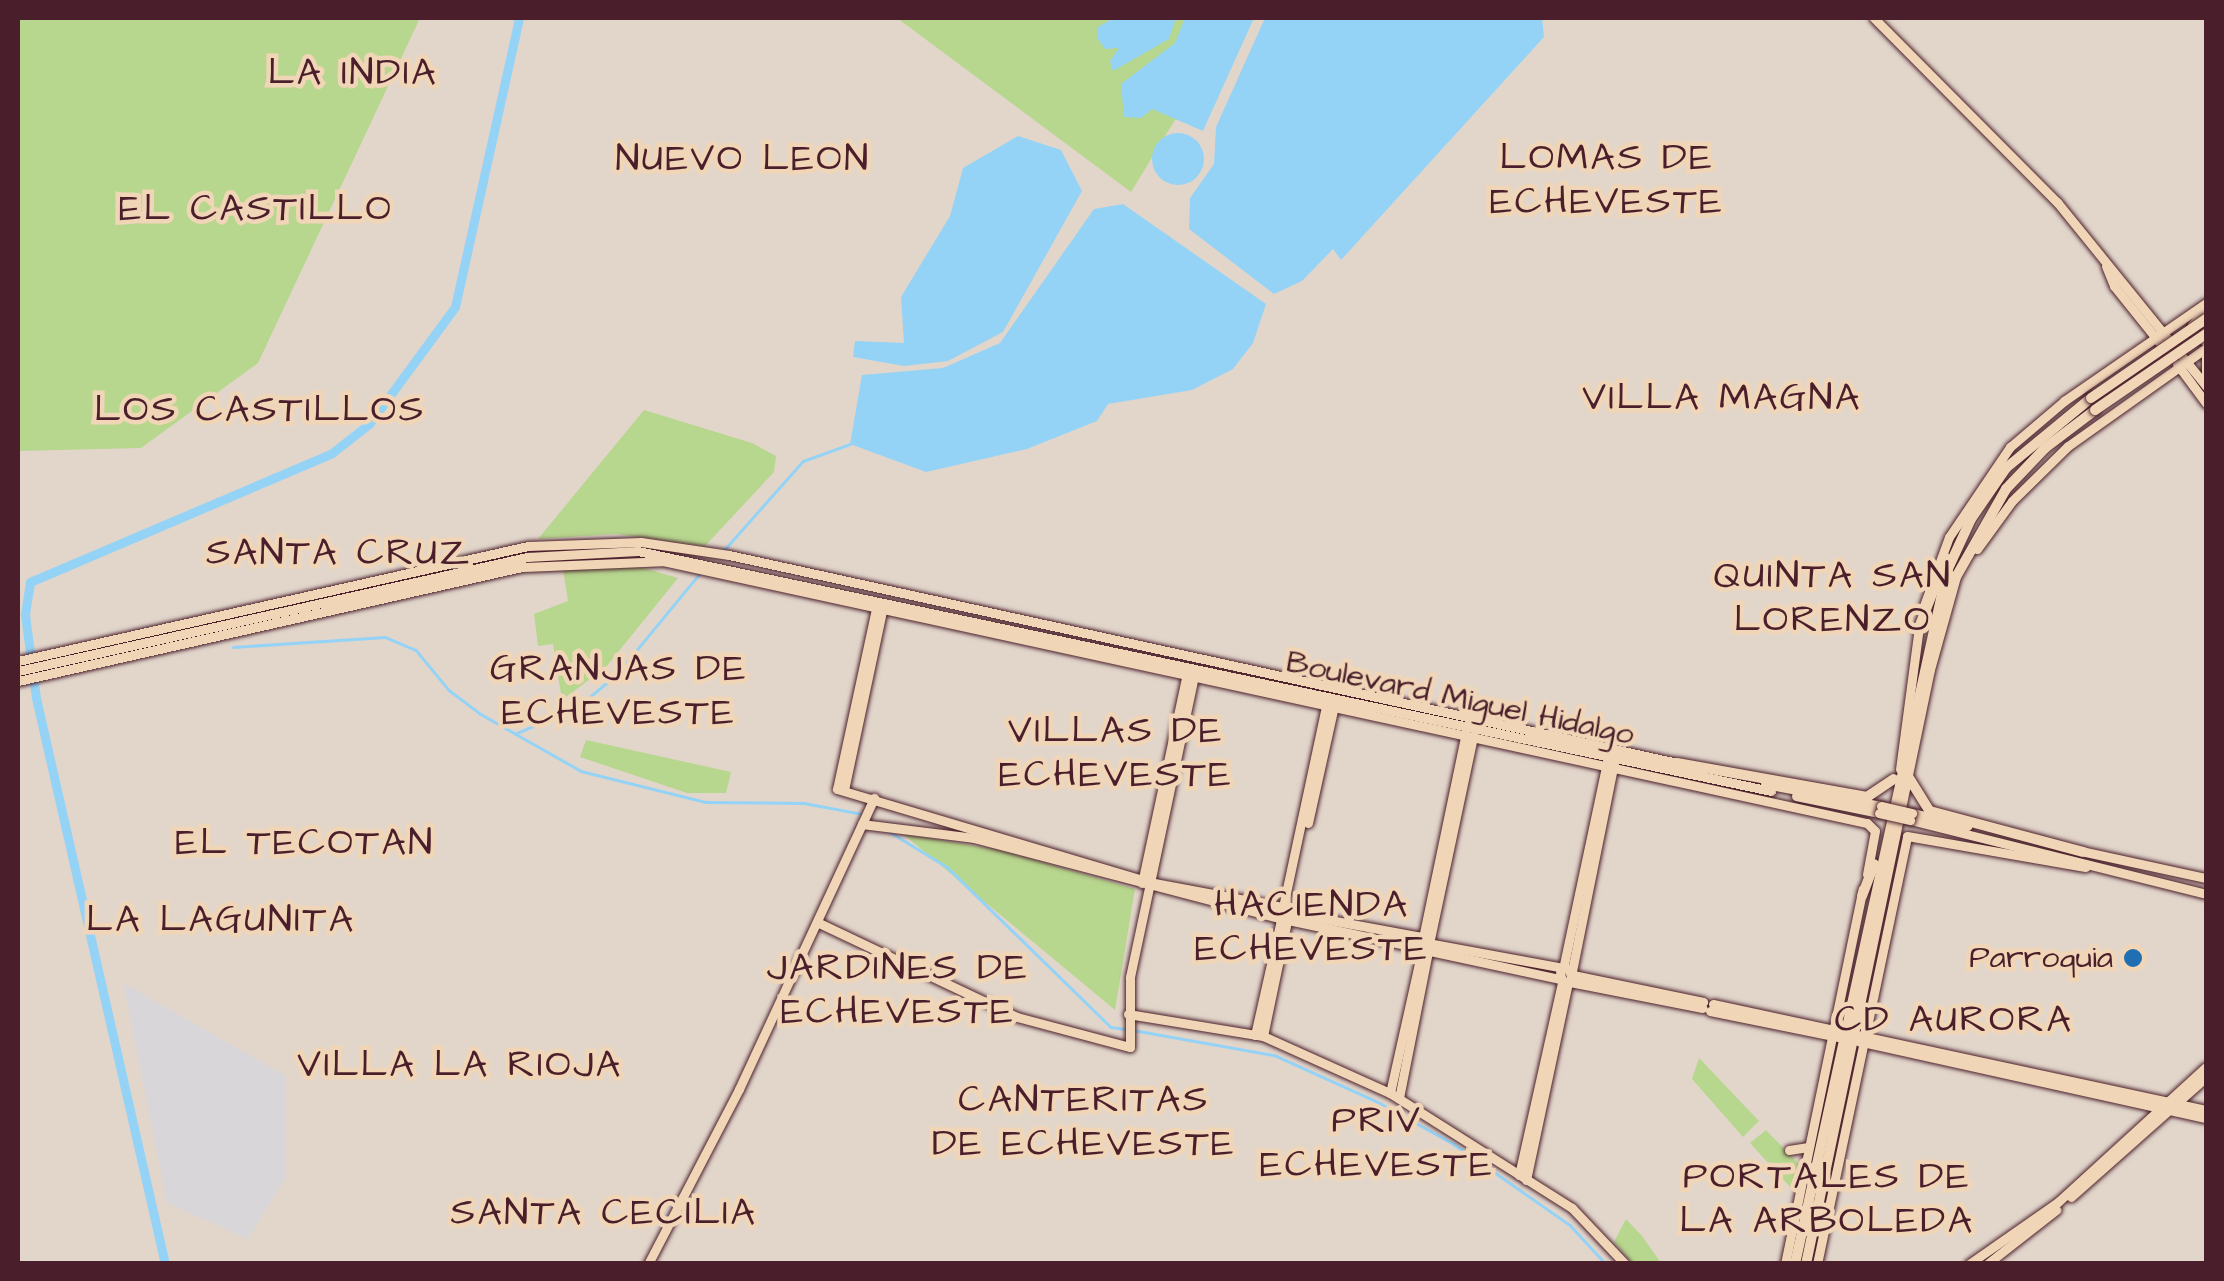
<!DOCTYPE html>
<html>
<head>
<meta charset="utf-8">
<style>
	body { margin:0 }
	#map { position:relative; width:2224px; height:1281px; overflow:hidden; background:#e2d6cb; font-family:"Architects Daughter",sans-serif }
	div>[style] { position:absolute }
	.built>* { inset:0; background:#d8d6d9 }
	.green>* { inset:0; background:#b7d68e }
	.water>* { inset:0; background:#95d3f6 }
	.round { border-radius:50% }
	.stream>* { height:2.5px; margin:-1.25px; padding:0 1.25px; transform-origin:1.25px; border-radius:1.25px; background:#95d3f6 }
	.river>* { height:9px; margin:-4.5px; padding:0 4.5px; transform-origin:4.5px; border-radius:4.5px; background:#95d3f6 }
	.roads { filter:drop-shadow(0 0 2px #4a1f2b) drop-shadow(0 0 2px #4a1f2b) }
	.secondary>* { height:9px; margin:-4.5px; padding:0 4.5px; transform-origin:4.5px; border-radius:4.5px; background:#f0d5b7 }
	.primary>* { height:10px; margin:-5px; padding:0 5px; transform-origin:5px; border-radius:5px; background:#f0d5b7 }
	.bridges { filter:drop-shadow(0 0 2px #4a1f2b) drop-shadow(0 0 2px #4a1f2b) }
	.secondary-bridge>* { height:9px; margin:-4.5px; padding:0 4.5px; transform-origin:4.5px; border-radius:4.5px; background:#f0d5b7 }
	.primary-bridge>* { height:10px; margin:-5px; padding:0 5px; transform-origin:5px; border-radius:5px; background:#f0d5b7 }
	.dots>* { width:28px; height:28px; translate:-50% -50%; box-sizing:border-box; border:5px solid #f0d5b7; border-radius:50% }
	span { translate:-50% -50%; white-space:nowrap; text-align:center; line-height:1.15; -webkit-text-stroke:9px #f0d5b7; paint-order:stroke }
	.street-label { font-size:32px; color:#4a1f2b }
	.poi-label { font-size:32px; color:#4a1f2b }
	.right { translate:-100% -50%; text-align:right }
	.quarter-label { font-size:38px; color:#4a1f2b; letter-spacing:2.5px }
	.frame { position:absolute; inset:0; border:20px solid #4a1f2b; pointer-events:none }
</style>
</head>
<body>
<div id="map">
	<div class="built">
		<div style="clip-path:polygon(123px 983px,286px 1076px,286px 1177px,248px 1239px,167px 1203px)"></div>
	</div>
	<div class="green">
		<div style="clip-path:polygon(18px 18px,420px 18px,258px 363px,141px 448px,18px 451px)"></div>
		<div style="clip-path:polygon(897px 18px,1237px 18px,1131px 192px)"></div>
		<div style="clip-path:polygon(644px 410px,752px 443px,776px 456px,774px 472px,705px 546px,616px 534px,538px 539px)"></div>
		<div style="clip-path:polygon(637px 566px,678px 578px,606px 667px,562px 700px,553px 644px,538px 646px,534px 614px,568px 601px,563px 569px)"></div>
		<div style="clip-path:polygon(586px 740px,731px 772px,726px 793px,687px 793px,580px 757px)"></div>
		<div style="clip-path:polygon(903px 834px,1000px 850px,1135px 889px,1115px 1010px)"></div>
		<div style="clip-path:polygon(1699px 1058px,1759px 1121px,1743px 1137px,1692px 1079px)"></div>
		<div style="clip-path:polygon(1766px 1130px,1799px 1164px,1791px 1188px,1750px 1143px)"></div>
		<div style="clip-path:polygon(1626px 1219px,1642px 1236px,1661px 1263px,1632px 1263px,1614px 1242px)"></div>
	</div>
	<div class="water">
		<div style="clip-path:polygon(1114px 18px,1176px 18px,1169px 39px,1113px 71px,1110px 61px,1119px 48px,1105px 49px,1097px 38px,1098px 27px)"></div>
		<div style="clip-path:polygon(1185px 18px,1254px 18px,1203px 131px,1152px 109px,1141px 118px,1124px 117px,1121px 84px,1175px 43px)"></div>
		<div style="clip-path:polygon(1265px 18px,1542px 18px,1544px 37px,1341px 260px,1333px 249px,1302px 281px,1274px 294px,1189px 229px,1190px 198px,1214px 164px,1216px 127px)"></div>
		<div class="round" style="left:1152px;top:133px;width:52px;height:52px"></div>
		<div style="clip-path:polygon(1018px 136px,1061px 150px,1082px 191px,1003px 332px,948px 361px,904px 366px,853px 357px,855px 341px,904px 343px,901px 297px,950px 216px,963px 168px)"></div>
		<div style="clip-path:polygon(1123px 204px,1266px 304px,1253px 343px,1233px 369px,1192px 390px,1108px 404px,1097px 421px,1027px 449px,926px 472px,850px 444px,862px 375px,943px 368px,1000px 343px,1094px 209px)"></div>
	</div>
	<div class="stream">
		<div style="left:724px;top:550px;width:119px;rotate:-48.4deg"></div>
		<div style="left:803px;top:461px;width:50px;rotate:-19.9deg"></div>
		<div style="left:233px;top:647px;width:152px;rotate:-3.8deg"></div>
		<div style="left:385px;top:637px;width:34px;rotate:23deg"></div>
		<div style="left:416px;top:650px;width:52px;rotate:50.5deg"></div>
		<div style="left:449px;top:690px;width:38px;rotate:37deg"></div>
		<div style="left:479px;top:713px;width:117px;rotate:29.6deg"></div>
		<div style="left:581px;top:771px;width:128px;rotate:14deg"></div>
		<div style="left:705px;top:802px;width:99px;rotate:0.6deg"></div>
		<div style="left:804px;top:803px;width:60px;rotate:10.6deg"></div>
		<div style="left:515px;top:734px;width:70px;rotate:-23.6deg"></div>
		<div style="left:579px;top:706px;width:48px;rotate:-40deg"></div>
		<div style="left:616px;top:675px;width:132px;rotate:-50.5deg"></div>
		<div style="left:890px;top:832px;width:67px;rotate:31.6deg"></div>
		<div style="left:947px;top:867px;width:229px;rotate:44.3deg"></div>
		<div style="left:1111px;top:1027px;width:14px;rotate:8deg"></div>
		<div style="left:1133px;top:1030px;width:143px;rotate:10.1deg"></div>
		<div style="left:1274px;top:1055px;width:114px;rotate:24.3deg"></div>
		<div style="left:1378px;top:1102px;width:87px;rotate:28.9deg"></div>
		<div style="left:1454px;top:1144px;width:141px;rotate:34.9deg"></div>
		<div style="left:1570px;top:1225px;width:53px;rotate:47.3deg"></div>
	</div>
	<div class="river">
		<div style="left:165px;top:1264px;width:581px;rotate:-102.84deg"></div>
		<div style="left:36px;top:698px;width:85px;rotate:-97.5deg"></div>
		<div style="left:25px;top:614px;width:32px;rotate:-81deg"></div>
		<div style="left:30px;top:582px;width:328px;rotate:-23.1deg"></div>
		<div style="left:332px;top:453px;width:47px;rotate:-38.1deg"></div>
		<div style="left:369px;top:424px;width:145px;rotate:-53.7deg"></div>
		<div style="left:455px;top:307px;width:296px;rotate:-77.5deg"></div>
	</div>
	<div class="roads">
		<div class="secondary">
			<div style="left:1874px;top:18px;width:260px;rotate:45.2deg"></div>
			<div style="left:2057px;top:202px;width:237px;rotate:51deg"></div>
			<div style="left:2106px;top:266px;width:22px;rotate:68deg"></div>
			<div style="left:2114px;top:286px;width:85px;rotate:51.2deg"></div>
			<div style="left:2206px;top:310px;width:21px;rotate:133deg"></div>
			<div style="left:2192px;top:325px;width:13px;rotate:72deg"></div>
			<div style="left:2196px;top:337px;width:11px;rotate:22deg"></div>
			<div style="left:2177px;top:364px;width:49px;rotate:53.4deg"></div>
			<div style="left:2206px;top:383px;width:29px;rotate:-90deg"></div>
			<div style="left:1977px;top:549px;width:59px;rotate:-53.9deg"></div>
			<div style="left:2012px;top:501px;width:78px;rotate:-44.5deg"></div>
			<div style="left:2068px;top:446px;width:169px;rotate:-35.4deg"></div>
			<div style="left:877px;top:604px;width:189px;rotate:102.2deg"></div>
			<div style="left:837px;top:789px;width:326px;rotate:16.6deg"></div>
			<div style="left:1149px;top:882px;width:141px;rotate:10.6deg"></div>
			<div style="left:1288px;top:908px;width:9px;rotate:72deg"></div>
			<div style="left:1291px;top:917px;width:9px;rotate:153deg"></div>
			<div style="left:1283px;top:921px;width:11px;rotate:-112deg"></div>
			<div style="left:1922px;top:611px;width:79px;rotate:-70deg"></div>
			<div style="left:1949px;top:537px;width:109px;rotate:-55.9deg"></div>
			<div style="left:2010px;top:447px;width:71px;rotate:-40.4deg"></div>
			<div style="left:2064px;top:401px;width:173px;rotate:-34.6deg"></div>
			<div style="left:18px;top:661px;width:523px;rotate:-12.71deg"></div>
			<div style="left:528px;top:546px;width:113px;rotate:-2deg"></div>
			<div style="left:641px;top:542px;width:89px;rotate:8.4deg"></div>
			<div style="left:729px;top:555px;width:976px;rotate:12.37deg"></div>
			<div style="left:18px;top:671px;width:522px;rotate:-12.62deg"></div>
			<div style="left:527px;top:557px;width:111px;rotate:-3.1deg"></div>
			<div style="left:638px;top:551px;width:1158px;rotate:11.96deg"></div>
			<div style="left:18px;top:681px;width:517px;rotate:-12.75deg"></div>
			<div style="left:522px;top:567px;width:141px;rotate:-2.4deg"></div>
			<div style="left:663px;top:561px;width:1232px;rotate:12.28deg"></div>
			<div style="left:1867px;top:823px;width:11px;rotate:45deg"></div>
			<div style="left:1875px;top:831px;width:44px;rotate:100.5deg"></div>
			<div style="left:1900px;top:769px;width:144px;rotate:-82.4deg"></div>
			<div style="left:1765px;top:784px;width:118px;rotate:10.7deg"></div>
			<div style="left:844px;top:790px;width:187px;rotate:-78deg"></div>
			<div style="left:1796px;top:796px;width:85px;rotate:11.6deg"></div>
			<div style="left:1912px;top:813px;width:57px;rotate:13.1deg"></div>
			<div style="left:1910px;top:820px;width:305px;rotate:14deg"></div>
			<div style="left:1308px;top:823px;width:125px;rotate:-77.5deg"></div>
			<div style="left:862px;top:824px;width:113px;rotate:7.1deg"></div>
			<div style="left:974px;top:838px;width:315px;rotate:14.7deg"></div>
			<div style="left:2081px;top:851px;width:128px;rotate:12.2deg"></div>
			<div style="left:1142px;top:883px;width:215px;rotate:-77.9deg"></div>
			<div style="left:1283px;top:907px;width:210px;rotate:-77.9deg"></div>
			<div style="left:1292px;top:913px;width:137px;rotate:10.5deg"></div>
			<div style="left:1427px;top:938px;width:11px;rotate:63deg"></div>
			<div style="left:1432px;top:948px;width:10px;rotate:169deg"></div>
			<div style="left:1422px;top:950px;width:9px;rotate:-103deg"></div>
			<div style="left:1288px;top:920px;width:135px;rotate:12deg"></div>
			<div style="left:817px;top:922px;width:221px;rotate:25.4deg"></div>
			<div style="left:1017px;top:1017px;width:117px;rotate:14.9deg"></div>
			<div style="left:1130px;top:1047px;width:70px;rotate:-90deg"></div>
			<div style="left:1130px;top:977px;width:308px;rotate:-78deg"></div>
			<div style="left:1423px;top:938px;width:209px;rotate:-78.2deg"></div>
			<div style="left:1430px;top:939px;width:208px;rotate:-78deg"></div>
			<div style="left:1433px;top:944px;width:138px;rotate:10.4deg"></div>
			<div style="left:1569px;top:969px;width:12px;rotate:76deg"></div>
			<div style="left:1572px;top:981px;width:10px;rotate:174deg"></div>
			<div style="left:1562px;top:982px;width:10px;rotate:-101deg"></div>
			<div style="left:1430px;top:951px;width:132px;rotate:12.2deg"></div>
			<div style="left:1563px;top:969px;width:212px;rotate:-78deg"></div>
			<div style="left:1572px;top:971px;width:212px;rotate:-78.6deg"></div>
			<div style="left:1573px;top:975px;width:133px;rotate:11.7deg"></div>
			<div style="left:1570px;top:982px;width:135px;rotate:11.1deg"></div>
			<div style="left:1713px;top:1004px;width:504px;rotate:12.13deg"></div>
			<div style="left:1710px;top:1011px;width:131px;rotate:11.5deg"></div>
			<div style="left:1128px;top:1014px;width:137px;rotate:9.3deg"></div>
			<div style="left:1263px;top:1036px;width:139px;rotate:24.2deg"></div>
			<div style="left:1390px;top:1093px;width:215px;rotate:32.3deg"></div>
			<div style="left:1572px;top:1208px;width:77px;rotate:46.6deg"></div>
			<div style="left:1255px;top:1035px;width:118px;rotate:-77.3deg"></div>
			<div style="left:1263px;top:1036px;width:117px;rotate:-78.2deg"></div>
			<div style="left:1858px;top:1041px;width:356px;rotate:12.5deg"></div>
			<div style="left:1390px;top:1093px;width:147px;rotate:-77.4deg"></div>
			<div style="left:1399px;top:1098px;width:149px;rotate:-78.8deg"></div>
			<div style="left:1789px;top:1150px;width:18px;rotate:-9deg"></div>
			<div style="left:1519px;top:1175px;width:198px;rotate:-77.4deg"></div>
			<div style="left:1526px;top:1180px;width:201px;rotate:-78deg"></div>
			<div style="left:2071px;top:1197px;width:181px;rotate:-41.6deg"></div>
			<div style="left:648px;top:1264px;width:197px;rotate:-62.5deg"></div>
			<div style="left:739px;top:1089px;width:321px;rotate:-65.1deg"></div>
			<div style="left:1785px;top:1264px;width:383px;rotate:-78.3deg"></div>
			<div style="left:1817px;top:1264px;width:437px;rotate:-78.1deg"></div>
			<div style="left:1907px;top:836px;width:181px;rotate:9.9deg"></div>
			<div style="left:1969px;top:1264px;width:108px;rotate:-34.9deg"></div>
			<div style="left:2058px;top:1202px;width:200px;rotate:-42.4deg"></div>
			<div style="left:1987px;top:1264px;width:88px;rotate:-38deg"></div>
		</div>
		<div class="primary">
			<div style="left:1918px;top:630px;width:77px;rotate:-68.7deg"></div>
			<div style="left:1677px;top:763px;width:193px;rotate:10.1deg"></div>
			<div style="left:1867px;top:797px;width:32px;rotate:-34deg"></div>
			<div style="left:1909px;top:778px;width:39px;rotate:58deg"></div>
			<div style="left:1930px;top:811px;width:158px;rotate:15deg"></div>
			<div style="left:1862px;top:896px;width:34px;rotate:-69deg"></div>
			<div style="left:1795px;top:1264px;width:709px;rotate:-77.63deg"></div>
			<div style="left:1947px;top:571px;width:57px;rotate:-65.2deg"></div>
			<div style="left:1971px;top:519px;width:62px;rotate:-55.5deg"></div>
			<div style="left:2006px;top:468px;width:110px;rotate:-39.5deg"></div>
			<div style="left:1806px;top:1264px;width:607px;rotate:-78.21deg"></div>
			<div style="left:1930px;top:670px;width:97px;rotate:-74.4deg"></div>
			<div style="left:1956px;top:577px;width:101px;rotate:-60.4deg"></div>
			<div style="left:2006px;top:489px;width:57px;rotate:-46.4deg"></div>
			<div style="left:2045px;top:448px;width:63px;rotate:-37.2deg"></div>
		</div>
	</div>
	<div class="bridges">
		<div class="secondary-bridge">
			<div style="left:1881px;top:806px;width:32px;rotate:13deg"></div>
			<div style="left:1879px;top:813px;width:32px;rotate:13deg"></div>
		</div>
		<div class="primary-bridge">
			<div style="left:2091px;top:398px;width:140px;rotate:-34.5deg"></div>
			<div style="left:2095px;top:410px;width:135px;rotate:-34.4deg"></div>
		</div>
	</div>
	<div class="dots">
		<div style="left:2133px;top:958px;background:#1f6fb2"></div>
	</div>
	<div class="street-label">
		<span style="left:1460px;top:699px;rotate:12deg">Boulevard Miguel Hidalgo</span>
	</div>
	<div class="poi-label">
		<span class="right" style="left:2113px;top:958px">Parroquia</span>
	</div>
	<div class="quarter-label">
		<span style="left:353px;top:74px">LA INDIA</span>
		<span style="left:1607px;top:181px">LOMAS DE<br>ECHEVESTE</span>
		<span style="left:743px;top:160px">NUEVO LEON</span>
		<span style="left:256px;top:210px">EL CASTILLO</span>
		<span style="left:1722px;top:399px">VILLA MAGNA</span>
		<span style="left:260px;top:411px">LOS CASTILLOS</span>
		<span style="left:339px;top:554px">SANTA CRUZ</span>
		<span style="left:1833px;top:599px">QUINTA SAN<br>LORENZO</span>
		<span style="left:619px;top:692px">GRANJAS DE<br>ECHEVESTE</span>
		<span style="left:1116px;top:754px">VILLAS DE<br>ECHEVESTE</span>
		<span style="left:305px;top:844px">EL TECOTAN</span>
		<span style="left:1312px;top:928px">HACIENDA<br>ECHEVESTE</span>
		<span style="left:221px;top:921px">LA LAGUNITA</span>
		<span style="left:898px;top:991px">JARDINES DE<br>ECHEVESTE</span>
		<span style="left:1954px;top:1021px">CD AURORA</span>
		<span style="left:460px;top:1066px">VILLA LA RIOJA</span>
		<span style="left:1084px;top:1123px">CANTERITAS<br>DE ECHEVESTE</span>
		<span style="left:1377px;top:1144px">PRIV<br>ECHEVESTE</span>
		<span style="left:1827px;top:1200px">PORTALES DE<br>LA ARBOLEDA</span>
		<span style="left:604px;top:1214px">SANTA CECILIA</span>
	</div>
	<div class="frame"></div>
</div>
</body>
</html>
